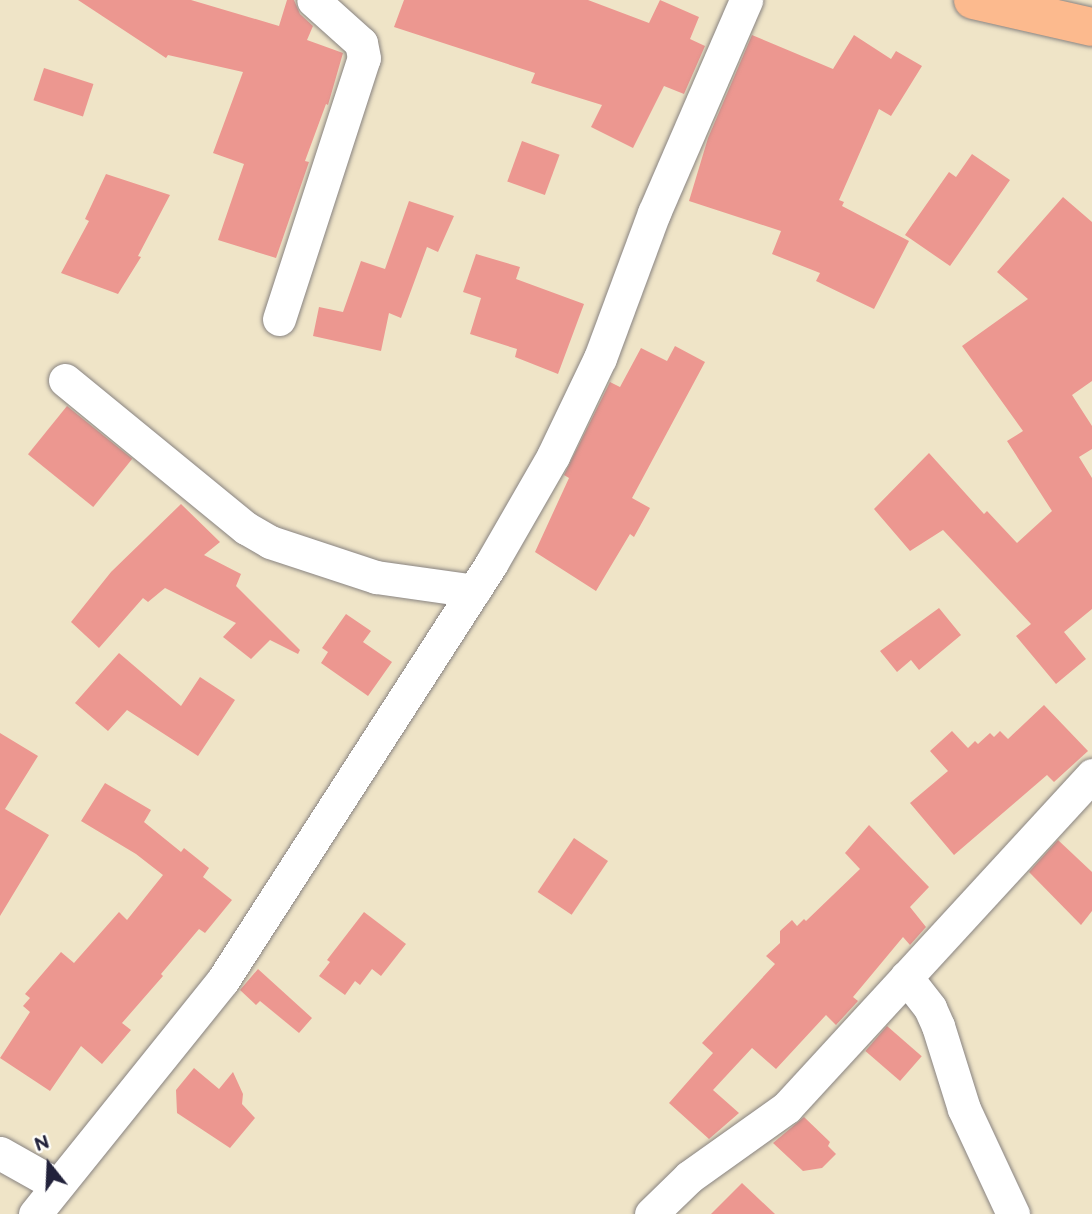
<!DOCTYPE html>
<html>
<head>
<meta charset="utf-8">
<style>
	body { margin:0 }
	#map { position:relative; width:1092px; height:1214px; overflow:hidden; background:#efe4c7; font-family:"Balsamiq Sans",sans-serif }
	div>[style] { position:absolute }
	.building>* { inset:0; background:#ec9790; transform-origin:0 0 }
	.roads { filter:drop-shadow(0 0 2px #888381) drop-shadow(0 0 2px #888381) }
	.minor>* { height:33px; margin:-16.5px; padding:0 16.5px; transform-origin:16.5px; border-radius:16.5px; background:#fff }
	.trunk>* { height:38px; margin:-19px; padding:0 19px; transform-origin:19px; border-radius:19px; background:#fcba8e }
	span { translate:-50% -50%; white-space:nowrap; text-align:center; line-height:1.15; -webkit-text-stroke:5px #fdfcf7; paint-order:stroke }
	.north { position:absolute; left:14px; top:1130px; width:70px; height:70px; -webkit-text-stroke:5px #fdfcf7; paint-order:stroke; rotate:342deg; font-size:19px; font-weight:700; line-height:28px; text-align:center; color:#22223b }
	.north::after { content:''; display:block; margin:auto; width:24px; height:32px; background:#22223b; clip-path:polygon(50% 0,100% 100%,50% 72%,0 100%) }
</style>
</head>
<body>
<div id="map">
	<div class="building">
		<div style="clip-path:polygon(78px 0,191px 0,279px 26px,287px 0,294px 0,300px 14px,313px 26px,307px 40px,343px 53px,328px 105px,326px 104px,305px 161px,309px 162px,276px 258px,218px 240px,244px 164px,213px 153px,243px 72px,168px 55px,166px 58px)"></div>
		<div style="clip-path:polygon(404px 0,588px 0,649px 23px,660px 0,699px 17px,690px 39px,705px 46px,684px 94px,664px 86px,633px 148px,591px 127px,602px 105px,531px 83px,535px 73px,394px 27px)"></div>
		<div style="clip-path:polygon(752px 35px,833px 69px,854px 35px,891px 59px,896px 51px,922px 66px,891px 116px,879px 109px,839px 200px,844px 202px,842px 206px,909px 241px,874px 309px,816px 281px,820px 273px,772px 254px,781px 231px,689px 201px,708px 138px)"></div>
		<div style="left:44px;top:68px;width:52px;height:34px;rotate:18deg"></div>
		<div style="left:522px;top:141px;width:40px;height:43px;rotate:20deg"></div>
		<div style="clip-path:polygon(972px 154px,1010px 180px,950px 266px,905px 235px,949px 172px,956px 177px)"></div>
		<div style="clip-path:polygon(106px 174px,170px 195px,138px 256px,141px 257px,118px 294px,61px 273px,89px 221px,85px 219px)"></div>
		<div style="clip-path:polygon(1063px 197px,1092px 222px,1092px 381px,1072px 395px,1092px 426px,1092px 449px,1079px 457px,1092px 478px,1092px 609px,1064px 632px,1086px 659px,1056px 684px,1016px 636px,1031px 624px,943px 530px,910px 551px,874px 509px,929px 453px,984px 514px,987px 511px,1017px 543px,1052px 511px,1007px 441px,1023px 431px,962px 346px,1028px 299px,997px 272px)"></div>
		<div style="clip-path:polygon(409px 201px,454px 216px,438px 252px,427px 247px,401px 318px,389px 313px,381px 351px,313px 336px,319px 307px,343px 312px,361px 261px,385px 269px)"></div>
		<div style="clip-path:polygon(476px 254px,520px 267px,516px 279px,584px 304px,558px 374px,515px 357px,517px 349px,470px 334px,481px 298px,463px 292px)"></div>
		<div style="clip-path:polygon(675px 346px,705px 362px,632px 498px,650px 508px,634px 537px,630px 534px,596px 591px,535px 552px,569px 478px,564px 475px,610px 382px,620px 387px,641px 348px,667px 361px)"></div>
		<div style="left:67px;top:406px;width:84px;height:62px;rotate:39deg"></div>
		<div style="clip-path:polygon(181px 504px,220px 542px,204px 555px,241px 574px,236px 586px,300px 650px,298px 654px,270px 640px,251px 659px,223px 637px,236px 623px,165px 588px,148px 602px,143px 598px,99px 648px,71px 622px,111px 572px)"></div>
		<div style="clip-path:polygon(939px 608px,961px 635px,919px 670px,911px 660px,897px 672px,880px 651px)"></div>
		<div style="clip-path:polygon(346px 614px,371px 631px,363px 642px,392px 662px,368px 696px,321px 663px,328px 652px,322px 648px)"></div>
		<div style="clip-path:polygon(119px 653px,181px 706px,200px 677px,235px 700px,198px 756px,127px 710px,108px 731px,75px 703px)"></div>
		<div style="clip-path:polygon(1044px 705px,1088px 751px,1054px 782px,1047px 775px,954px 855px,910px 803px,948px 771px,930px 751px,952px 731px,968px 748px,975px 741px,978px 744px,990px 733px,994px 737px,1000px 731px,1008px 739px)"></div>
		<div style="clip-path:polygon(0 733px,38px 756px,5px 809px,49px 835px,0 916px)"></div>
		<div style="clip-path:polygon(105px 783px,151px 810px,144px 822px,181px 852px,184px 848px,209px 868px,203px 877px,232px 900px,205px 933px,199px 929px,161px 974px,163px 976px,122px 1023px,131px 1030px,102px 1064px,81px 1046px,50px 1091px,0 1058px,30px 1012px,23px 1006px,30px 998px,25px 994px,61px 952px,74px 963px,119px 912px,127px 920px,163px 875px,136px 854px,81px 821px)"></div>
		<div style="clip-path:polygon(869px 825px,929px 887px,910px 907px,926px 927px,910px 945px,903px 937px,853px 997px,858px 1001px,836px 1025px,826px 1015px,776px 1069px,752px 1048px,713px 1090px,739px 1113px,709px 1139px,669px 1103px,713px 1053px,702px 1043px,775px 964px,766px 956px,780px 943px,780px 931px,792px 920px,797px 926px,804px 919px,806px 921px,860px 869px,845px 853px)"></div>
		<div style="left:574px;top:838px;width:41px;height:65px;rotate:34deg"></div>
		<div style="clip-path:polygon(1058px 840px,1092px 872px,1092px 911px,1081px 925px,1029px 872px)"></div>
		<div style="clip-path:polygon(364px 912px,406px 944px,381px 976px,372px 969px,360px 985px,355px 981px,345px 995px,319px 976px,330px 962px,327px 960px)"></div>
		<div style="clip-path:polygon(258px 969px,312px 1018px,299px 1033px,260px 1001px,256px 1005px,240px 990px)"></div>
		<div style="left:887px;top:1026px;width:46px;height:33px;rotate:41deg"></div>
		<div style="clip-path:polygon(194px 1068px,219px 1089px,233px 1072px,243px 1094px,242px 1104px,255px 1118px,230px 1148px,177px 1113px,176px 1090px)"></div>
		<div style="clip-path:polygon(804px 1117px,830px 1142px,828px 1146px,836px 1154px,822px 1168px,803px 1171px,773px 1143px)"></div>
		<div style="clip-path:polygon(742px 1183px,775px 1214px,711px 1214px)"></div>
	</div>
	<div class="roads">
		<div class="minor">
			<div style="left:279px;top:319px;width:274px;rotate:-72deg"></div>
			<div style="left:364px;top:58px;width:15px;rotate:-101deg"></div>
			<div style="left:361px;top:43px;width:64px;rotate:-138.1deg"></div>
			<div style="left:65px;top:380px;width:234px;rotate:39.3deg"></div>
			<div style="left:246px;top:528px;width:28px;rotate:30deg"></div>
			<div style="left:270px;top:542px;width:112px;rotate:18.3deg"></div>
			<div style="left:376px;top:577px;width:99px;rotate:8.1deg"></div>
			<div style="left:906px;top:977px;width:39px;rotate:52deg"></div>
			<div style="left:930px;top:1008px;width:20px;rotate:66deg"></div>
			<div style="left:938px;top:1026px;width:87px;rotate:72.6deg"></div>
			<div style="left:964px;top:1109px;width:116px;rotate:65deg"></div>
			<div style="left:0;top:1153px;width:65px;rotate:29.3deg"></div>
			<div style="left:35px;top:1214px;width:300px;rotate:-51.2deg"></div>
			<div style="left:223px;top:980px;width:495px;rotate:-57.2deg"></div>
			<div style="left:491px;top:564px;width:125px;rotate:-60.1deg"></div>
			<div style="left:553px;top:456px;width:109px;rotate:-64.4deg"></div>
			<div style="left:600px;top:358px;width:155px;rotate:-69.6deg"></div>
			<div style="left:654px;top:213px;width:232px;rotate:-66.6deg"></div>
			<div style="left:651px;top:1214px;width:53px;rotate:-44.2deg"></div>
			<div style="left:689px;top:1177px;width:120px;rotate:-35.5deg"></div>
			<div style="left:787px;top:1107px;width:451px;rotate:-47.4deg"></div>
		</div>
		<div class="trunk">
			<div style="left:973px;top:0;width:122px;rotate:12.8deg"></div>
		</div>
	</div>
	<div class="north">N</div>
</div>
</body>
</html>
